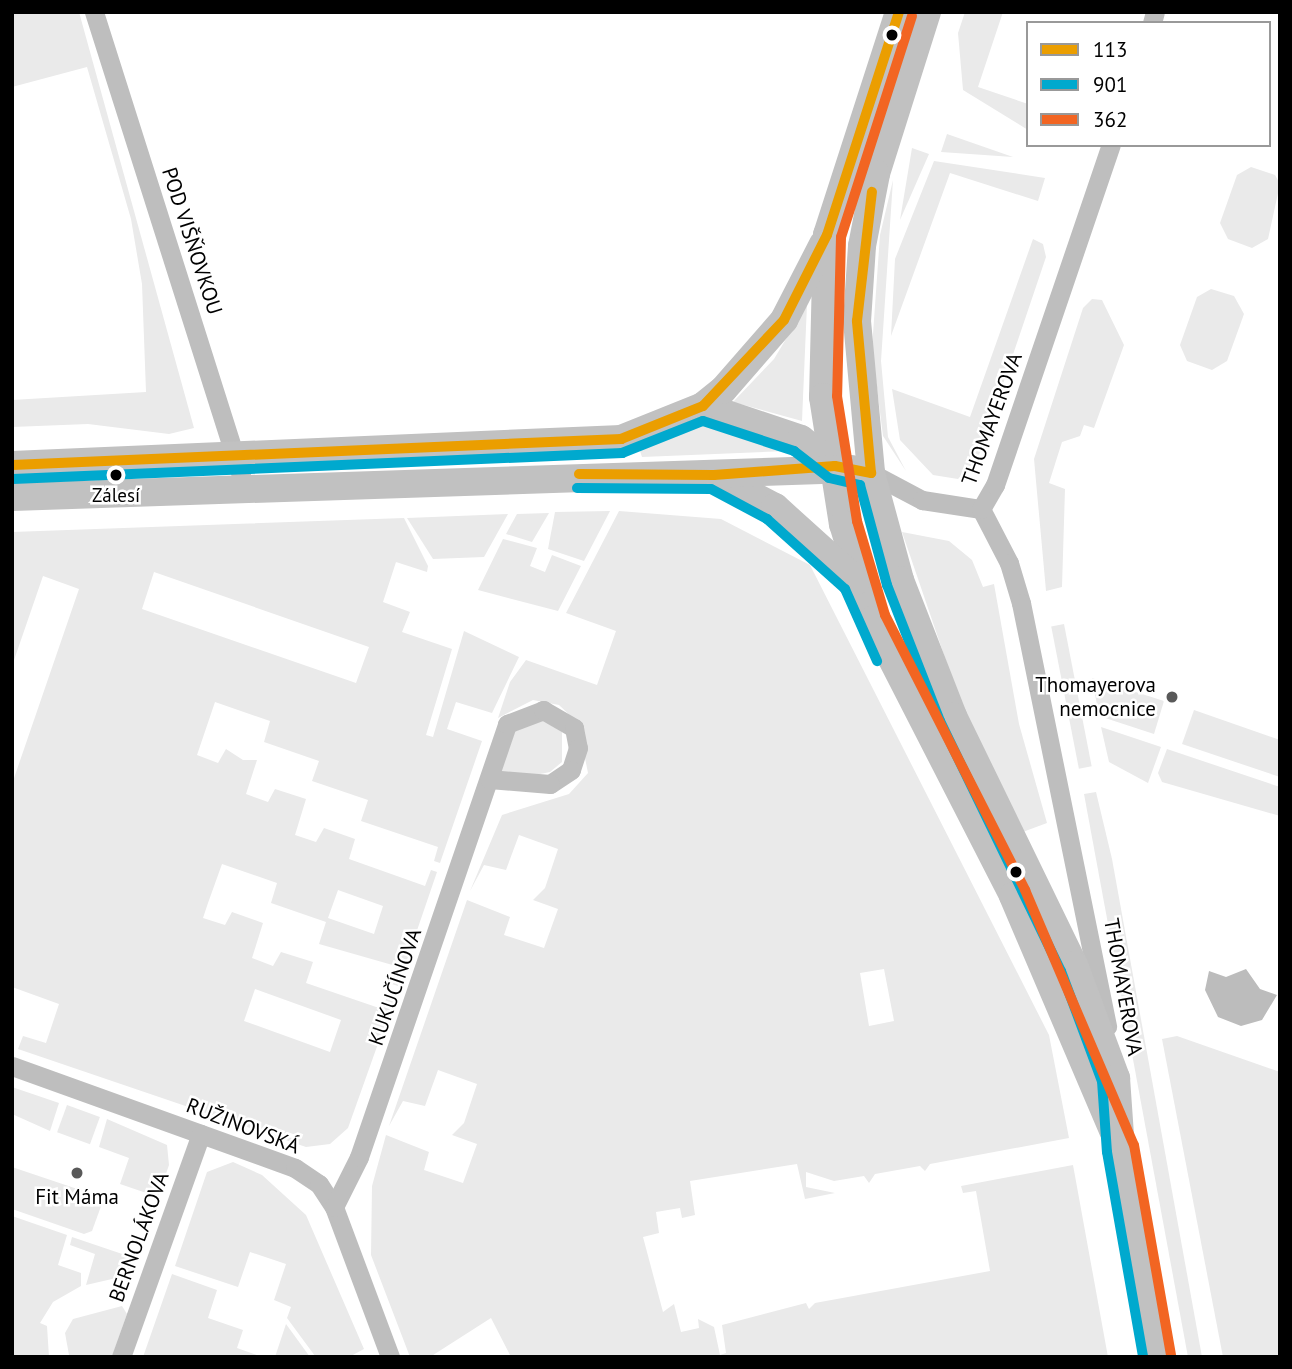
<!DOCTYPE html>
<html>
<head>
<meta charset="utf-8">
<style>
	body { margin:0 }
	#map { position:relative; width:1292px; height:1369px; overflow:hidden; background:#fff; font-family:"PT Sans",sans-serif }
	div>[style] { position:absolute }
	.green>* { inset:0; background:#eaeaea; transform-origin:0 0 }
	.water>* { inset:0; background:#bcbcbc }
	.street>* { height:19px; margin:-9.5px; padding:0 9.5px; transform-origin:9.5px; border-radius:9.5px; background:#bebebe }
	.secondary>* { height:28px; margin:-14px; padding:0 14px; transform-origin:14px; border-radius:14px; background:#c1c1c1 }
	.bus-1>* { height:10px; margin:-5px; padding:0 5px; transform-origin:5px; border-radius:5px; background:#eb9e00 }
	.bus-2>* { height:10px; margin:-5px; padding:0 5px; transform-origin:5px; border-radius:5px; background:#00a9ce }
	.bus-3>* { height:10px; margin:-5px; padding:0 5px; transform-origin:5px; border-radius:5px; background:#f26522 }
	.dots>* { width:19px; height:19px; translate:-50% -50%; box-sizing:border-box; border:4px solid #fff; border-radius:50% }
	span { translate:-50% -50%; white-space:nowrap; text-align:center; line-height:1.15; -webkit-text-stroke:5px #fff; paint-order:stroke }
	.bus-label { font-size:19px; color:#000 }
	.street-label { font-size:21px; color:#000 }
	.poi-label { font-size:21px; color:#000 }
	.right { translate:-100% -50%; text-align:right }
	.frame { position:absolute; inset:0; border:14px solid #000; pointer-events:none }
	.legend { position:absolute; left:1026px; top:21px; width:245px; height:126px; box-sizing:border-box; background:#fff; border:2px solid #999; margin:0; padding:9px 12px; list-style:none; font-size:21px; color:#000 }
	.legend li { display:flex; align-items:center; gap:14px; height:35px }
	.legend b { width:35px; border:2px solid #999 }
</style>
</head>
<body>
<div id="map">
	<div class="green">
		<div style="clip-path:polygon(12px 12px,79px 12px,194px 428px,169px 434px,88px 424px,12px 427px,12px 400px,146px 392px,142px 284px,131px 219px,87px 67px,12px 87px)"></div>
		<div style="clip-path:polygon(965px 12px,1003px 12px,978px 87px,1028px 104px,1028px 130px,963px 90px,958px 33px)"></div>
		<div style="clip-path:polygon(947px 134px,1013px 157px,941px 152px)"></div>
		<div style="clip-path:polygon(912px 148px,929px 154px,900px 220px)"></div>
		<div style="clip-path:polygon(934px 161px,1045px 178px,1038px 201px,950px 173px,891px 336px,895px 259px)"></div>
		<div style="clip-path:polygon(1251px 167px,1275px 175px,1280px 184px,1268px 239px,1252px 248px,1228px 239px,1220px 223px,1237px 175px)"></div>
		<div style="clip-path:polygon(893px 180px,881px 361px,888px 437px,906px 471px,883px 436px,872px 348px,880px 235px)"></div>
		<div style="clip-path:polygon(1033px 239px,1043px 244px,1046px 257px,978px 458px,958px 479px,933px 475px,900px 440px,892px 389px,970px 417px)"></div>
		<div style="clip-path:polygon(1211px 289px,1234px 296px,1244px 314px,1227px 361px,1212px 370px,1187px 361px,1180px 345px,1197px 297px)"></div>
		<div style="clip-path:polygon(1092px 299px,1102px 300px,1124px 345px,1094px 428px,1084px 425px,1080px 436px,1062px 442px,1049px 483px,1065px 489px,1062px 587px,1046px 591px,1034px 459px,1083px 308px)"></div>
		<div style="clip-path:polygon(807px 304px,802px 421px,733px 402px,774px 359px)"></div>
		<div style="clip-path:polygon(705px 418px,809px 450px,642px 457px,638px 445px)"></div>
		<div style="clip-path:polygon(610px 511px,584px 561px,548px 549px,555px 512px)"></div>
		<div style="clip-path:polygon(evenodd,619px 511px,721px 519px,810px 565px,1049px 1035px,1069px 1138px,930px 1164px,925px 1171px,920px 1166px,875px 1174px,869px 1183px,864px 1176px,834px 1181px,806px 1172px,806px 1187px,835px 1193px,805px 1199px,797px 1164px,690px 1181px,695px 1215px,682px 1218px,680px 1208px,656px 1212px,659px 1233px,643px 1237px,663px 1312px,674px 1304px,681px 1332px,699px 1328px,698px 1319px,714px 1327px,720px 1355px,726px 1353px,722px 1325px,806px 1303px,809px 1309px,815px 1303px,990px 1271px,976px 1191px,963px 1193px,961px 1186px,1073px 1165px,1108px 1357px,511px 1357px,491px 1318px,430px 1357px,410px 1357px,371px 1255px,372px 1186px,386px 1135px,429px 1152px,424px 1170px,463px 1183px,477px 1144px,452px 1135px,464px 1123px,477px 1084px,438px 1070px,425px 1106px,403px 1101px,389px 1126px,467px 900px,510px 917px,504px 935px,544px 948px,558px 909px,533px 900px,545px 888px,558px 849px,519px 835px,506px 870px,484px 865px,470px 891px,502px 815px,569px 794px,588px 773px,578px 723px,559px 705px,533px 700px,498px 718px,510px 682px,526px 660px,597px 685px,616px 631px,566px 613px,619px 511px,884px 969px,894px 1021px,869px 1026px,860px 973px,884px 969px)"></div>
		<div style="clip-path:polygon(549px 513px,532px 542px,506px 534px,517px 514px)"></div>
		<div style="clip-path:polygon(508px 514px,484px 557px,433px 559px,407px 518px)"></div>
		<div style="clip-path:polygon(evenodd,404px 518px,428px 566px,427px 572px,396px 562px,383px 602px,410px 612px,402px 632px,452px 649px,426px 735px,433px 737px,464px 631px,519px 657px,492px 713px,456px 702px,447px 729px,482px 741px,440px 863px,434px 861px,438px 847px,361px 821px,368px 800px,312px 781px,319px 761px,264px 742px,270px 721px,215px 702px,197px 755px,218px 763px,226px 749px,243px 760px,257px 760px,246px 794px,268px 802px,275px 789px,306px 799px,295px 835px,316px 842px,324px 828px,355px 839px,349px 859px,425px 886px,431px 870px,437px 872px,398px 986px,392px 984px,396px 966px,319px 944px,326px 922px,271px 903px,277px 883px,222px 864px,208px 903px,203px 918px,225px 925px,232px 912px,263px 923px,252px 958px,273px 966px,281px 952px,313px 962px,306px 983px,382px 1009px,388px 994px,395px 996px,348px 1128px,330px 1144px,306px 1147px,18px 1049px,23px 1036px,46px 1043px,59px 1004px,12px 987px,12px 784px,79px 589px,43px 576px,12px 666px,12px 532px,404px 518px,154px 572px,369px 647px,356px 683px,142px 609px,154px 572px,404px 518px,338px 890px,383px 906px,374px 934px,328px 918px,338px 890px,404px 518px,255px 989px,341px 1020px,330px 1052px,244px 1021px,255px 989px)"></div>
		<div style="clip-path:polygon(902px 532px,949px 541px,972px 560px,983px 587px,994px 584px,1019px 724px,1047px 823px,1020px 833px,957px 693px)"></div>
		<div style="clip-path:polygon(503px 539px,537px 548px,530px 566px,545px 572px,552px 555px,581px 566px,558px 611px,478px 590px)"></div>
		<div style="left:1064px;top:624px;width:145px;height:13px;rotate:79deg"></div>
		<div style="clip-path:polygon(1092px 678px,1164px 701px,1154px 734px,1099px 716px)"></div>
		<div style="clip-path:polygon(1194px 710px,1280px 740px,1280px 777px,1182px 744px)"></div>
		<div style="clip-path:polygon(541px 719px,562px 732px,562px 762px,550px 772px,505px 781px,499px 773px,514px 732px)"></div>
		<div style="clip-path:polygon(1101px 727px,1161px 747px,1148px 783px,1109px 762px)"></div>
		<div style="clip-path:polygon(1167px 749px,1280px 787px,1280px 816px,1162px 782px,1158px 773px)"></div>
		<div style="clip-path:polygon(1096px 792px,1112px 859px,1202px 1357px,1188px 1357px,1084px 794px)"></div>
		<div style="clip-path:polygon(1177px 1036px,1280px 1072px,1280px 1357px,1223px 1357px,1162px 1039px)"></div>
		<div style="clip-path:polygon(12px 1087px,59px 1103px,50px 1131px,12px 1114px)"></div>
		<div style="left:67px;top:1105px;width:35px;height:29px;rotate:20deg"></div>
		<div style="clip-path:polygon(107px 1119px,167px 1145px,169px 1165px,158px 1197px,120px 1184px,129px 1158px,99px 1147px)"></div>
		<div style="clip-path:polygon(233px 1162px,262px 1175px,306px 1215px,364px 1349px,349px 1357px,315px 1356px,287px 1318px,291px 1307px,274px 1300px,286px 1264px,250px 1252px,238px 1287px,175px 1266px,207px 1172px)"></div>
		<div style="clip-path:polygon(12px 1167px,104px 1198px,92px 1231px,84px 1234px,12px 1209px)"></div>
		<div style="clip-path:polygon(12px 1216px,67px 1235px,58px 1265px,81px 1273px,81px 1286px,53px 1302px,40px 1323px,47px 1326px,49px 1357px,12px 1357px)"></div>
		<div style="clip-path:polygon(72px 1237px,137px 1259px,125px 1276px,86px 1285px,95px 1254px,70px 1245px)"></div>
		<div style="clip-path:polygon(172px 1274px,217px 1290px,208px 1318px,243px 1330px,237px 1348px,262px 1357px,143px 1357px)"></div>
		<div style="clip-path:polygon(122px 1306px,127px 1314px,112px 1357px,69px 1355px,65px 1333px,73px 1319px)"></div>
		<div style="clip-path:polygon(286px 1324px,310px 1357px,275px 1357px)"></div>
	</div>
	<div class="water">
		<div style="clip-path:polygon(1246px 969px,1260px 989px,1277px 995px,1262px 1020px,1241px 1026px,1218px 1017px,1205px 990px,1209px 971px,1226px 977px)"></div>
	</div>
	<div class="street">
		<div style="left:94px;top:12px;width:496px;rotate:72.4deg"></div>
		<div style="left:1152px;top:23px;width:11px;rotate:-75deg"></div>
		<div style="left:871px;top:473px;width:58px;rotate:27.9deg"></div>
		<div style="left:922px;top:500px;width:60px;rotate:8.7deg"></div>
		<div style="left:981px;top:509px;width:61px;rotate:62.6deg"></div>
		<div style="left:1009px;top:563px;width:42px;rotate:73.3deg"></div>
		<div style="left:1021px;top:603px;width:432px;rotate:78.5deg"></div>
		<div style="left:981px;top:509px;width:28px;rotate:-60deg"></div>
		<div style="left:995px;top:485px;width:359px;rotate:-71.2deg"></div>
		<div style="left:12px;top:1066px;width:301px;rotate:19.8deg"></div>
		<div style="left:295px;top:1168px;width:29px;rotate:34deg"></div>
		<div style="left:319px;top:1184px;width:27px;rotate:57deg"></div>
		<div style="left:334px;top:1207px;width:160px;rotate:69.5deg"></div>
		<div style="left:334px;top:1207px;width:56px;rotate:-63.4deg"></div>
		<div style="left:359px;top:1157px;width:458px;rotate:-71.1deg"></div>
		<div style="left:507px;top:724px;width:39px;rotate:-21deg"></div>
		<div style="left:543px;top:710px;width:36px;rotate:30deg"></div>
		<div style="left:574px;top:728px;width:20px;rotate:79deg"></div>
		<div style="left:578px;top:748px;width:23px;rotate:108deg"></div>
		<div style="left:571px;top:770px;width:25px;rotate:146deg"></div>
		<div style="left:550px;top:784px;width:61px;rotate:-175.3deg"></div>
		<div style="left:121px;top:1357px;width:237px;rotate:-70.3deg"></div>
	</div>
	<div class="secondary">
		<div style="left:899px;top:12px;width:234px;rotate:107.9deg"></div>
		<div style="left:827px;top:235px;width:162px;rotate:91.4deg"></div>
		<div style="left:823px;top:397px;width:129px;rotate:81.1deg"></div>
		<div style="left:843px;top:524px;width:100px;rotate:73.2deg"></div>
		<div style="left:872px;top:620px;width:310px;rotate:62.9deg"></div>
		<div style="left:1013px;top:896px;width:255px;rotate:66.9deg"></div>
		<div style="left:927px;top:12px;width:170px;rotate:107.5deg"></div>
		<div style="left:876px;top:174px;width:73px;rotate:101deg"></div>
		<div style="left:862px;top:246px;width:75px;rotate:93.8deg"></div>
		<div style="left:857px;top:321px;width:153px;rotate:84.7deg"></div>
		<div style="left:871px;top:473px;width:111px;rotate:74.8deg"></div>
		<div style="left:900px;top:580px;width:146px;rotate:68.7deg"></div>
		<div style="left:953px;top:716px;width:277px;rotate:64.1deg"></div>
		<div style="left:1074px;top:965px;width:121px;rotate:69.6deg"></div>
		<div style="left:1116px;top:1078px;width:72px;rotate:86deg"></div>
		<div style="left:1121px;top:1150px;width:210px;rotate:80.1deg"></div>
		<div style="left:703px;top:406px;width:103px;rotate:18.6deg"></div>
		<div style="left:801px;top:439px;width:43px;rotate:38.5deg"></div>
		<div style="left:12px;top:465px;width:610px;rotate:-2.44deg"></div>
		<div style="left:621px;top:439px;width:88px;rotate:-21.9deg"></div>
		<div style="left:703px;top:406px;width:26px;rotate:-39deg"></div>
		<div style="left:723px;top:390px;width:93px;rotate:-48.9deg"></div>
		<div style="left:784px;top:320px;width:85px;rotate:-62.8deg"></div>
		<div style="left:714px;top:475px;width:69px;rotate:27.7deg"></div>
		<div style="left:775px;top:507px;width:110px;rotate:42.1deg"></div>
		<div style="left:12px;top:497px;width:840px;rotate:-1.91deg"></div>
	</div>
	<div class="bus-1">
		<div style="left:12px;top:465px;width:610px;rotate:-2.44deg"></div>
		<div style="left:621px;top:439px;width:88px;rotate:-21.9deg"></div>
		<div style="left:703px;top:406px;width:118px;rotate:-46.7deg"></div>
		<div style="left:784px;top:320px;width:95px;rotate:-63.2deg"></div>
		<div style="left:827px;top:235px;width:234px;rotate:-72.1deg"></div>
		<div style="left:871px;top:473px;width:153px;rotate:-95.3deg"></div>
		<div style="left:857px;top:321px;width:130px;rotate:-83.4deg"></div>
		<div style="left:579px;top:474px;width:135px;rotate:0.4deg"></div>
		<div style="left:714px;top:475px;width:121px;rotate:-4.3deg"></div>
		<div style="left:835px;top:466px;width:37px;rotate:11deg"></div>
	</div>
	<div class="bus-2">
		<div style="left:13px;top:479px;width:610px;rotate:-2.44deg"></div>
		<div style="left:622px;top:453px;width:87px;rotate:-21.6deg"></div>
		<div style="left:703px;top:421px;width:96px;rotate:18.2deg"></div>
		<div style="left:794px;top:451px;width:44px;rotate:37.6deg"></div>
		<div style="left:829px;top:478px;width:32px;rotate:13deg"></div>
		<div style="left:860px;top:485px;width:104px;rotate:74.9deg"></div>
		<div style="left:887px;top:585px;width:146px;rotate:68.7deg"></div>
		<div style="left:940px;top:721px;width:278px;rotate:64.2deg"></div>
		<div style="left:1061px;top:971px;width:117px;rotate:69.6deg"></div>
		<div style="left:1102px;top:1081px;width:71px;rotate:86deg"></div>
		<div style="left:1107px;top:1152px;width:208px;rotate:80deg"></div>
		<div style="left:577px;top:488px;width:134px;rotate:0.4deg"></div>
		<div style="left:711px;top:489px;width:64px;rotate:28.2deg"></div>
		<div style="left:767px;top:519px;width:105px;rotate:41.9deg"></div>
		<div style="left:845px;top:589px;width:79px;rotate:66deg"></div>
	</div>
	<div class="bus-3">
		<div style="left:912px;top:16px;width:232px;rotate:107.8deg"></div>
		<div style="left:841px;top:237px;width:159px;rotate:91.4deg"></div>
		<div style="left:837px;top:396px;width:127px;rotate:80.9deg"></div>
		<div style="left:857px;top:521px;width:98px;rotate:73.4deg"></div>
		<div style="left:885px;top:615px;width:309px;rotate:63deg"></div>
		<div style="left:1025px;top:890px;width:277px;rotate:66.9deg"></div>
		<div style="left:1134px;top:1145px;width:213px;rotate:80deg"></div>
	</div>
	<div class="dots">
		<div style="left:892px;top:35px;background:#000"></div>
		<div style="left:116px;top:475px;background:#000"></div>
		<div style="left:1172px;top:697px;background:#595959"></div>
		<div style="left:1016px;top:872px;background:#000"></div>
		<div style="left:77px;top:1173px;background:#595959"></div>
	</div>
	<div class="bus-label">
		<span style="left:116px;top:496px">Zálesí</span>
	</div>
	<div class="street-label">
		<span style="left:192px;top:241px;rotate:72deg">POD VIŠŇOVKOU</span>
		<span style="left:992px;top:419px;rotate:-70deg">THOMAYEROVA</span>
		<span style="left:395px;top:987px;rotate:-71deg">KUKUČÍNOVA</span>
		<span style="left:1123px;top:987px;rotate:80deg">THOMAYEROVA</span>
		<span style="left:243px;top:1126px;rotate:21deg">RUŽINOVSKÁ</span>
		<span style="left:139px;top:1237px;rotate:-70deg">BERNOLÁKOVA</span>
	</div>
	<div class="poi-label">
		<span class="right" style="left:1156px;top:697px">Thomayerova<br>nemocnice</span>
		<span style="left:77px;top:1197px">Fit Máma</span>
	</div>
	<div class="frame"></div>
	<ul class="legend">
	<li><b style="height:9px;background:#eb9e00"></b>113</li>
	<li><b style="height:9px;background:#00a9ce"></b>901</li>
	<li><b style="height:9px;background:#f26522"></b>362</li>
	</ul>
</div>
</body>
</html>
